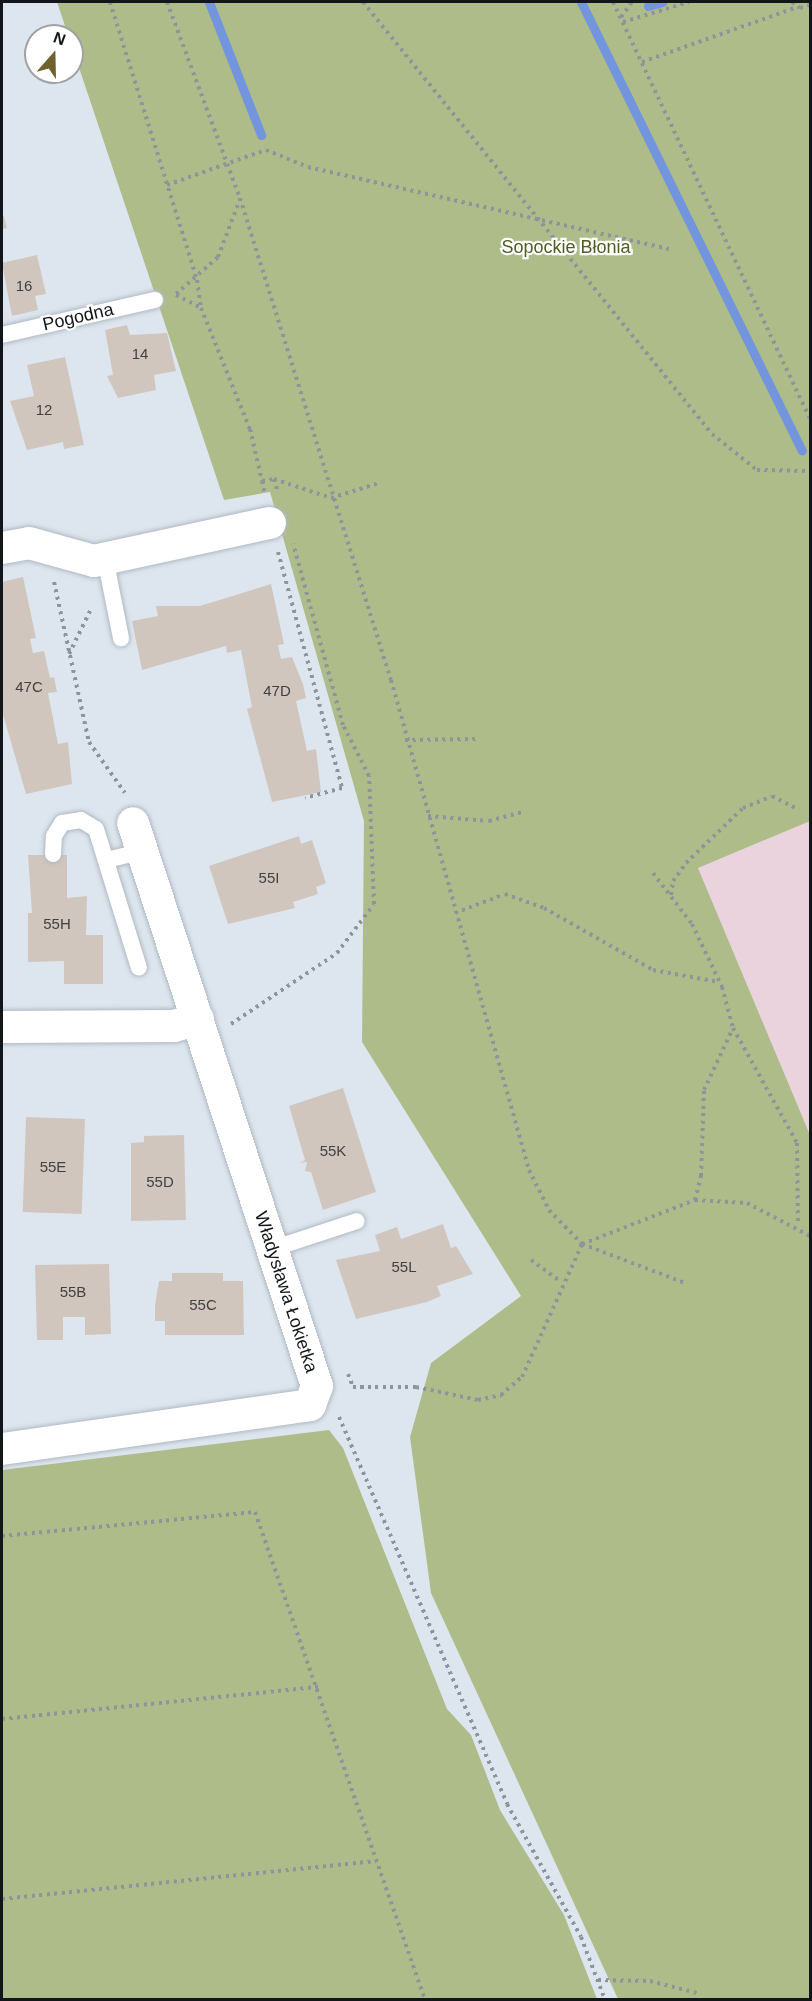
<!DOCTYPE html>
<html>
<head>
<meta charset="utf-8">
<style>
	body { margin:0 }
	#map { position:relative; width:812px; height:2001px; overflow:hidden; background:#dde6ef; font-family:Arial,sans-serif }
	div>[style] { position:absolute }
	.industrial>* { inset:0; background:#ebd3de }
	.green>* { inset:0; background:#aebc89 }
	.stream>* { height:9px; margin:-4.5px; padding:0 4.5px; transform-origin:4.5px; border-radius:4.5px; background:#7295dd }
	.building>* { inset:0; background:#d1c6be; transform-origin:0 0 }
	.path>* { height:4px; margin-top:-2px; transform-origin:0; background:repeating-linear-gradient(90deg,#8e949b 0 3px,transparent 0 7.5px) }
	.roads { filter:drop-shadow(0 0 2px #b0b9c2) drop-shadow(0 0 2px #b0b9c2) }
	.service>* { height:16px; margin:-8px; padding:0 8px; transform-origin:8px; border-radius:8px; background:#fff }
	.minor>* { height:32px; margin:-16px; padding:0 16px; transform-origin:16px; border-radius:16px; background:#fff }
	span { translate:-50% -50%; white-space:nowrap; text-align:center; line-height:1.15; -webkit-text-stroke:4.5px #fff; paint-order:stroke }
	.number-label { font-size:15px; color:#424142 }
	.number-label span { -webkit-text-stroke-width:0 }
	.park-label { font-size:18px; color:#4f5d20 }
	.street-label { font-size:18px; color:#121519 }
	.frame { position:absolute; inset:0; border:3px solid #121519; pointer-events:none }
	.north { position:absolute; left:24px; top:24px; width:60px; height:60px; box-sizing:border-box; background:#fff; border:2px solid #a0a1a3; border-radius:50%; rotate:20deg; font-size:16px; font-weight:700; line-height:24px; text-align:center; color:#121519 }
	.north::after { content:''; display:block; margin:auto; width:21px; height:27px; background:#70602d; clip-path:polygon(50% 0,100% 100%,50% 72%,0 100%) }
</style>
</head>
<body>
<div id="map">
	<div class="industrial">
		<div style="clip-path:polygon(810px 821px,810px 1135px,698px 868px)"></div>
	</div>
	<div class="green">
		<div style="clip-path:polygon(57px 2px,810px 2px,810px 821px,698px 868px,810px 1135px,810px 1999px,618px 1999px,431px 1593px,410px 1437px,431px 1363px,521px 1296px,362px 1042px,364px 821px,270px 492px,224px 500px)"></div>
		<div style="clip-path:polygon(329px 1430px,343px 1448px,447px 1709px,471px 1735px,500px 1810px,564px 1915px,597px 1999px,2px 1999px,2px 1470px)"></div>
	</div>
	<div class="stream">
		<div style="left:209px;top:2px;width:143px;rotate:68.6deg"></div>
		<div style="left:581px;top:2px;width:500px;rotate:63.79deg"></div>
		<div style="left:648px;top:6px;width:15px;rotate:-16deg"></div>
	</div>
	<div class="building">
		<div style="clip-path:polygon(4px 216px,7px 228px,2px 229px,2px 217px)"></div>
		<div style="clip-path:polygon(37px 255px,46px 294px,35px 296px,38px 310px,12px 316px,2px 263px)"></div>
		<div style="clip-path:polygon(127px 325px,130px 335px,167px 333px,176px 371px,154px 375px,156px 390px,118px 398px,107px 376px,113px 375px,105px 330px)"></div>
		<div style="clip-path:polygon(65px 357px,84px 445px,64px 449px,63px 442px,27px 450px,10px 401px,34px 396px,27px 365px)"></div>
		<div style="clip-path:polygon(23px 577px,36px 638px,30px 639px,33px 653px,44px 651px,50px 678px,54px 677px,57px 692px,48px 693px,58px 744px,68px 742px,72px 784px,26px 794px,2px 711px,2px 582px)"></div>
		<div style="clip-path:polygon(271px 584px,284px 644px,278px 645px,281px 659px,292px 657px,303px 684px,306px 698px,296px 701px,307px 751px,316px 749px,321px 792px,272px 802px,247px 709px,252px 707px,241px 650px,227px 653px,226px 646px,142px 670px,132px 621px,158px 616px,156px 606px,200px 606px)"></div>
		<div style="clip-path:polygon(299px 836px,301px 844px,312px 840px,326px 883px,316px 887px,318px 894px,293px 902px,295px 908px,228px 924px,209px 866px)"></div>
		<div style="clip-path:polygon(28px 855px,67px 855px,67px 898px,87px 896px,86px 935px,103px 935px,103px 984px,64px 984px,64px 961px,28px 962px,28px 913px,32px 913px)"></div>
		<div style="clip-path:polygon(343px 1088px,376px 1192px,323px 1210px,311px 1172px,305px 1171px,307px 1162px,300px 1163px,305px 1160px,289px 1106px)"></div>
		<div style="left:85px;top:1119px;width:95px;height:59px;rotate:92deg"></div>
		<div style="clip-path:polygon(184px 1135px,186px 1220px,131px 1221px,131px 1143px,144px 1142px,144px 1136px)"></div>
		<div style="clip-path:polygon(443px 1224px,451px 1248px,456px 1246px,473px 1274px,437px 1286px,441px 1296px,427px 1302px,356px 1319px,336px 1260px,380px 1251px,375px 1235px,397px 1227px,401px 1239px)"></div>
		<div style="clip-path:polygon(109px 1264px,111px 1334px,85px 1335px,85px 1317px,63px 1317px,63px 1340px,37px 1340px,35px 1265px)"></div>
		<div style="clip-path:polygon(172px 1273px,223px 1273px,223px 1281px,243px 1281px,244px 1335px,165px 1335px,165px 1321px,155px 1321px,155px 1305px,159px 1281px,172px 1281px)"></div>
	</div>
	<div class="path">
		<div style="left:110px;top:2px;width:291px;rotate:72.6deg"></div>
		<div style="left:197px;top:280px;width:28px;rotate:82deg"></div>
		<div style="left:201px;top:308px;width:131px;rotate:68deg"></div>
		<div style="left:250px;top:429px;width:53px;rotate:77deg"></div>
		<div style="left:262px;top:481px;width:12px;rotate:-9deg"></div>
		<div style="left:274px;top:479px;width:15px;rotate:74deg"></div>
		<div style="left:167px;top:2px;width:209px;rotate:69.6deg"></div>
		<div style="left:240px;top:198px;width:505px;rotate:72.61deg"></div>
		<div style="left:391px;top:680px;width:509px;rotate:74.27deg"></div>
		<div style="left:529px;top:1170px;width:45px;rotate:63.4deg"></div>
		<div style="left:549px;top:1210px;width:47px;rotate:45.9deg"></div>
		<div style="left:582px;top:1244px;width:110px;rotate:20.7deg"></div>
		<div style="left:363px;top:2px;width:555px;rotate:51.07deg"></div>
		<div style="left:712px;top:434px;width:58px;rotate:38.7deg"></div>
		<div style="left:757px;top:470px;width:53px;rotate:1.1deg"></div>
		<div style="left:613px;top:2px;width:460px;rotate:64.7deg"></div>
		<div style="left:792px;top:2px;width:10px;rotate:37deg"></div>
		<div style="left:800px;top:8px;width:10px;rotate:-17deg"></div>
		<div style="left:621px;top:17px;width:19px;rotate:-54deg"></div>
		<div style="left:623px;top:22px;width:69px;rotate:-16.9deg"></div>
		<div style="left:642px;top:62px;width:164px;rotate:-19.5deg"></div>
		<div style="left:167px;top:185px;width:105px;rotate:-19.5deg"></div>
		<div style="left:266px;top:150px;width:45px;rotate:22deg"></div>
		<div style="left:308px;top:167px;width:370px;rotate:12.8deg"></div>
		<div style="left:176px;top:294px;width:56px;rotate:-41.4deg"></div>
		<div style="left:218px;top:257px;width:62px;rotate:-69.2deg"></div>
		<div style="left:176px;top:295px;width:28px;rotate:27deg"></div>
		<div style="left:274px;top:479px;width:60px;rotate:18.4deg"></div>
		<div style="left:331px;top:498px;width:50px;rotate:-17.4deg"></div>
		<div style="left:262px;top:481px;width:14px;rotate:78deg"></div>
		<div style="left:278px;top:552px;width:245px;rotate:74.8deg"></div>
		<div style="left:342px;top:788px;width:38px;rotate:165deg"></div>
		<div style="left:54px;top:582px;width:164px;rotate:77.7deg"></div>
		<div style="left:89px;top:742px;width:62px;rotate:54.8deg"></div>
		<div style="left:69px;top:654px;width:50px;rotate:-63.9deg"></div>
		<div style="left:405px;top:740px;width:73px;rotate:-0.8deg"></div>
		<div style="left:428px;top:816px;width:61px;rotate:4.7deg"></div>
		<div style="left:489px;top:821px;width:34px;rotate:-15deg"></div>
		<div style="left:653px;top:873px;width:64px;rotate:52.6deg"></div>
		<div style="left:692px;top:924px;width:70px;rotate:64.5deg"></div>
		<div style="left:722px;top:987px;width:42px;rotate:75deg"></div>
		<div style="left:733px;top:1028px;width:132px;rotate:60.9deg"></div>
		<div style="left:797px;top:1143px;width:82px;rotate:89.3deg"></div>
		<div style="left:671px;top:895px;width:14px;rotate:-82deg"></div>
		<div style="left:673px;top:881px;width:22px;rotate:-54deg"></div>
		<div style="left:686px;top:863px;width:79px;rotate:-44deg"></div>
		<div style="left:743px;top:808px;width:31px;rotate:-22deg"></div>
		<div style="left:772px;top:796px;width:30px;rotate:27deg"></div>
		<div style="left:455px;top:913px;width:53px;rotate:-20.8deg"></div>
		<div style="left:505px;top:894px;width:41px;rotate:19.7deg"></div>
		<div style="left:544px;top:908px;width:125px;rotate:29.6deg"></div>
		<div style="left:653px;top:970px;width:67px;rotate:10.3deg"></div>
		<div style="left:231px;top:1024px;width:128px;rotate:-33.8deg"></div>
		<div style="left:337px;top:953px;width:61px;rotate:-52.9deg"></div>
		<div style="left:374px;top:904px;width:128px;rotate:-92.2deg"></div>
		<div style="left:369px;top:776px;width:57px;rotate:-117deg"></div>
		<div style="left:343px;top:725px;width:188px;rotate:-105.4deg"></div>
		<div style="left:695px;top:1200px;width:25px;rotate:-76deg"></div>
		<div style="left:701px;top:1176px;width:86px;rotate:-88deg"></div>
		<div style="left:704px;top:1090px;width:68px;rotate:-64.9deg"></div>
		<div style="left:531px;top:1260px;width:37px;rotate:36deg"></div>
		<div style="left:348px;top:1374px;width:14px;rotate:69deg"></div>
		<div style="left:353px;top:1387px;width:63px"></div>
		<div style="left:416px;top:1387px;width:63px;rotate:11.8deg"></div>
		<div style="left:478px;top:1400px;width:24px;rotate:-12deg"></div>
		<div style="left:501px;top:1395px;width:28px;rotate:-41deg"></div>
		<div style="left:522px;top:1377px;width:146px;rotate:-65.7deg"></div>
		<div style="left:582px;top:1244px;width:121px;rotate:-21.3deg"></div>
		<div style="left:695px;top:1200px;width:52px;rotate:3.3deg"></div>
		<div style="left:747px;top:1203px;width:71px;rotate:27.6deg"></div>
		<div style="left:339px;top:1417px;width:422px;rotate:66.5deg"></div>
		<div style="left:507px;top:1804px;width:152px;rotate:60.9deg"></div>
		<div style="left:581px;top:1937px;width:67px;rotate:69.1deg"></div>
		<div style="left:2px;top:1536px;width:254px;rotate:-5.4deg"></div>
		<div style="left:255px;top:1512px;width:517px;rotate:70.79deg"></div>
		<div style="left:2px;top:1719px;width:318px;rotate:-5.8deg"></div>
		<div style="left:2px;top:1899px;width:376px;rotate:-5.8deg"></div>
		<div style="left:598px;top:1980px;width:52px;rotate:1.1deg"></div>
		<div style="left:650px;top:1981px;width:49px;rotate:14.3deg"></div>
	</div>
	<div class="roads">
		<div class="service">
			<div style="left:2px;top:335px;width:157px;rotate:-12.9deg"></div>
			<div style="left:105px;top:558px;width:82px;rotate:78.7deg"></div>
			<div style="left:53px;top:854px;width:18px;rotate:-87deg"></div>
			<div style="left:54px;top:836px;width:15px;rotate:-58deg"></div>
			<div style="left:62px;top:823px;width:19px;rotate:-9deg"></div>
			<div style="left:81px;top:820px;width:17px;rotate:31deg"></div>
			<div style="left:96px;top:829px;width:145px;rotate:72.8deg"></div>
			<div style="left:107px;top:860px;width:36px;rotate:-14deg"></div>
			<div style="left:272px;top:1249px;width:89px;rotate:-18.2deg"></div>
		</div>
		<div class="minor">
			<div style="left:2px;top:548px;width:27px;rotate:-10deg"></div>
			<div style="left:29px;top:543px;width:67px;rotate:15.5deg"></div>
			<div style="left:94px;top:561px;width:180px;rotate:-12.2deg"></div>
			<div style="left:2px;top:1027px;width:172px;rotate:-0.3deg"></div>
			<div style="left:174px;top:1026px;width:25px;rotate:-16deg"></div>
			<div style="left:2px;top:1449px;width:311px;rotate:-8.1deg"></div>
			<div style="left:310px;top:1405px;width:20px;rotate:-70deg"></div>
			<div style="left:317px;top:1386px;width:592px;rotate:-108.1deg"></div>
		</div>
	</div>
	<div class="number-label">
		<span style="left:24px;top:286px">16</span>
		<span style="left:140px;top:354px">14</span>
		<span style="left:44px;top:410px">12</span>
		<span style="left:29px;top:687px">47C</span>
		<span style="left:277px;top:691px">47D</span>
		<span style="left:269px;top:878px">55I</span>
		<span style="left:57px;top:924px">55H</span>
		<span style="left:333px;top:1151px">55K</span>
		<span style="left:53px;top:1167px">55E</span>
		<span style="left:160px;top:1182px">55D</span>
		<span style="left:404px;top:1267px">55L</span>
		<span style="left:73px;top:1292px">55B</span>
		<span style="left:203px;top:1305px">55C</span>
	</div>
	<div class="park-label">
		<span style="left:566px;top:247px">Sopockie Błonia</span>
	</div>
	<div class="street-label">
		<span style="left:78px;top:317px;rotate:-13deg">Pogodna</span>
		<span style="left:286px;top:1292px;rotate:72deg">Władysława Łokietka</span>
	</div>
	<div class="frame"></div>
	<div class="north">N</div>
</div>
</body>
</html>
